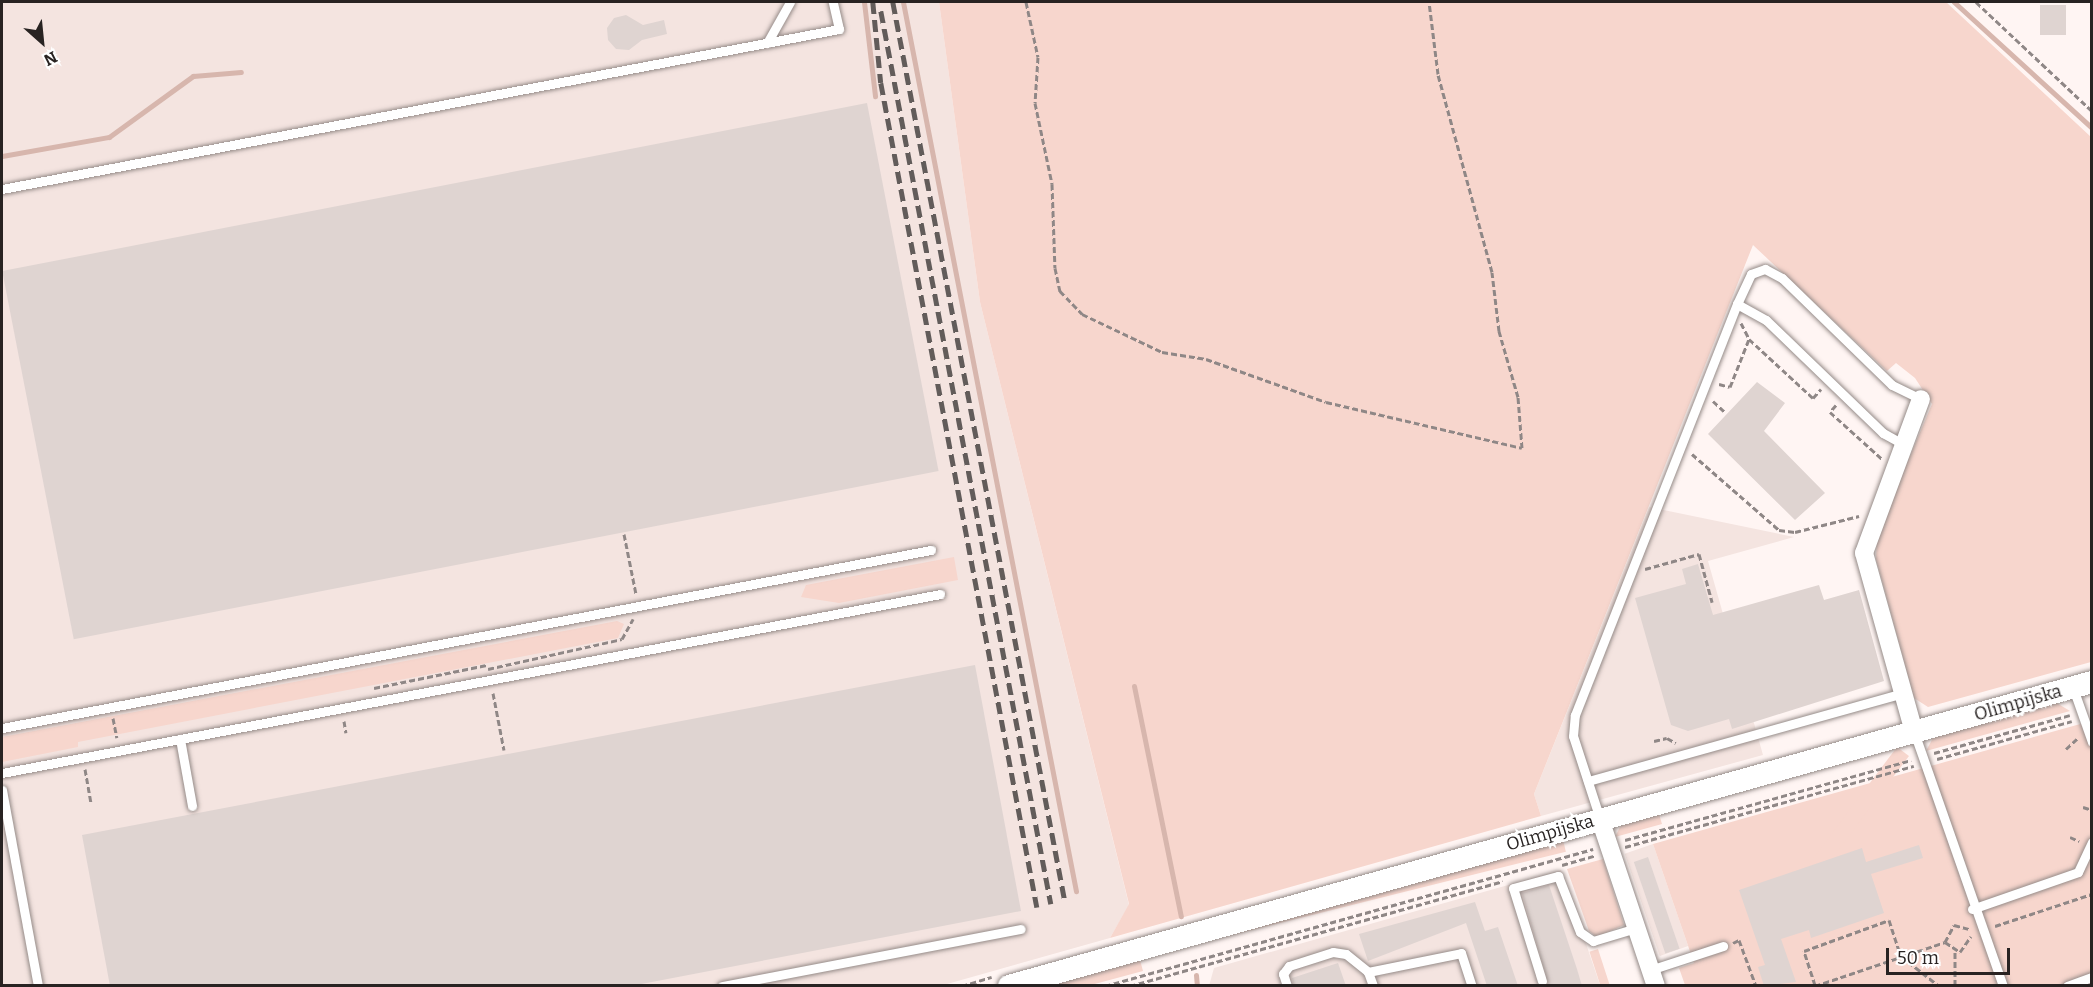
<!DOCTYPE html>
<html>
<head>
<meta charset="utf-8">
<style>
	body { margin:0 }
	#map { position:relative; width:2093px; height:987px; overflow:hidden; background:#fff5f3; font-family:Bitter,serif }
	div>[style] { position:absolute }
	.built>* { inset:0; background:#f4e4e0; transform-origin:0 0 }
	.green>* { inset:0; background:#f7d6cd; transform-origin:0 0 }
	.stream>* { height:5px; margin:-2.5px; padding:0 2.5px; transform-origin:2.5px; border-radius:2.5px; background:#d7b6ad }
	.building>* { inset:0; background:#dfd4d1; transform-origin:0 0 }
	.path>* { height:3px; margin-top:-1.5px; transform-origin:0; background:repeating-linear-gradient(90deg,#8f8786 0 6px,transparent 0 9px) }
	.roads { filter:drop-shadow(0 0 2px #958b88) drop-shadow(0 0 2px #958b88) }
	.service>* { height:9px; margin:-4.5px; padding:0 4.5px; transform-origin:4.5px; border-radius:4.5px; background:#fff }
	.minor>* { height:18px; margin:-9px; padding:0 9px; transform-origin:9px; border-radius:9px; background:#fff }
	.tertiary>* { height:22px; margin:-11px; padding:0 11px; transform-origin:11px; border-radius:11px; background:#fff }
	.rail>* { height:4.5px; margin-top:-2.25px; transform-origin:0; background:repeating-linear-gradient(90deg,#625c5a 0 12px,transparent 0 18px) }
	span { translate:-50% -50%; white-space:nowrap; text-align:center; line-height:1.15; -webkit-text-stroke:5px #fff; paint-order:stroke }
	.street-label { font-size:18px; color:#282322 }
	.frame { position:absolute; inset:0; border:3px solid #282322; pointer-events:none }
	.north { position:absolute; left:12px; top:12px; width:60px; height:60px; -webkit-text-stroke:4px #fff; paint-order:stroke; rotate:153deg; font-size:16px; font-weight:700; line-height:24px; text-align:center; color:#282322 }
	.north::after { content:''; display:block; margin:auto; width:21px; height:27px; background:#282322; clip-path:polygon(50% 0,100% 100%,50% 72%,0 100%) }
	.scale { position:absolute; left:1886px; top:948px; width:124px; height:27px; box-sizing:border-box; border:3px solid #282322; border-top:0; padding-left:8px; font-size:18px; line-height:21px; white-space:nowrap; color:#282322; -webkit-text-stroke:4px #fff; paint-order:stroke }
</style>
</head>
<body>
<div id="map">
	<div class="built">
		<div style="clip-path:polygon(2px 2px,939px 2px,980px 302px,1129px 905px,1110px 938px,940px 986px,2px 986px)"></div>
		<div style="clip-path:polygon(1649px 507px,1794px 537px,1708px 561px,1763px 755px,1541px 816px,1534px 794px)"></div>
		<div style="left:1653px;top:844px;width:108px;height:30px;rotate:71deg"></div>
		<div style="clip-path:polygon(1561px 870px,1600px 985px,1209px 986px,1214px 968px)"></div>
	</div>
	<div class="green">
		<div style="clip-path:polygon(939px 2px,1946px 2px,2091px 137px,2091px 662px,1928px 707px,1914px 698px,1876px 559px,1877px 534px,1932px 404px,1915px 378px,1896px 363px,1887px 371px,1753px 245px,1534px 794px,1541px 816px,1110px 938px,1129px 904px,980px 302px)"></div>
		<div style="clip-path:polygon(954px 557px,958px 580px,839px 603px,801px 597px,806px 585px)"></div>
		<div style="clip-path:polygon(617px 621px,624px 624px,618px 638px,78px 742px,78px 747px,2px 762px,2px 737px)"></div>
		<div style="clip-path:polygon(2055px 702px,2070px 711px,1926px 751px,1934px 736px)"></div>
		<div style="clip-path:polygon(2091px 721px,2091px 985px,1685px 985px,1679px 968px,1694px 963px,1653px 844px)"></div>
		<div style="left:1897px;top:747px;width:15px;height:235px;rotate:37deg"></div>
		<div style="clip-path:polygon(1659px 814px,1662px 824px,1615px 837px,1621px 825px)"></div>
		<div style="left:1563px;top:840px;width:12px;height:427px;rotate:76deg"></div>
		<div style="clip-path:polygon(1603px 859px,1624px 925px,1597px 937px,1589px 931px,1567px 869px)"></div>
		<div style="left:1598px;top:949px;width:38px;height:9px;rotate:72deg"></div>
		<div style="clip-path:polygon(1140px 960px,1143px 971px,1091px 985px,1048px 986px)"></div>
	</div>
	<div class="stream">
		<div style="left:864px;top:2px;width:95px;rotate:83.3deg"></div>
		<div style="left:903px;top:2px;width:906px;rotate:78.99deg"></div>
		<div style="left:1954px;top:2px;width:187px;rotate:42.4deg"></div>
		<div style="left:2px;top:156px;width:109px;rotate:-10.1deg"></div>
		<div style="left:109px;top:137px;width:104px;rotate:-36deg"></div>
		<div style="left:193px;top:76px;width:48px;rotate:-4.8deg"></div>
		<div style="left:1134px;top:686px;width:235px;rotate:78.5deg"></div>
		<div style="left:1196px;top:975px;width:11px;rotate:85deg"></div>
	</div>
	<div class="building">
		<div style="left:2040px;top:5px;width:26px;height:30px"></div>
		<div style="clip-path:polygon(626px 15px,643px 25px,664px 20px,667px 34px,642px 40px,629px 50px,616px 49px,608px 40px,607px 28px,614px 18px)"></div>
		<div style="left:867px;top:103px;width:375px;height:881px;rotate:79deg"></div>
		<div style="clip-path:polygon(1757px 382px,1785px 403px,1764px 431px,1825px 493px,1795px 520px,1708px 434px)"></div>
		<div style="clip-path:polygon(1698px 564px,1713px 615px,1819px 585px,1824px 600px,1859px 590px,1884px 681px,1732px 729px,1729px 719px,1688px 731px,1671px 725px,1635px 598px,1686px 584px,1682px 569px)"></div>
		<div style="clip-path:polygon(975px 665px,1021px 911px,631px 986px,110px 986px,82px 835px)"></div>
		<div style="clip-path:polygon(1919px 845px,1923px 858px,1871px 874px,1884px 913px,1811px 938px,1809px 930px,1781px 939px,1796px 982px,1764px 986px,1758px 967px,1765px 965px,1739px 890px,1862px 848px,1866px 862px)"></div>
		<div style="left:1648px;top:857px;width:97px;height:15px;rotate:71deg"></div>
		<div style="clip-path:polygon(1549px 885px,1577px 969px,1582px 986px,1549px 986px,1522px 893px)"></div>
		<div style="clip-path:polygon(1475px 902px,1485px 931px,1498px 927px,1518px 986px,1487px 986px,1466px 923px,1368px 961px,1359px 934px)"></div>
		<div style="clip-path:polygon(1338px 963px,1346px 986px,1294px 986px,1292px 978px)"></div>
	</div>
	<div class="path">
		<div style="left:1026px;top:2px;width:56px;rotate:77.7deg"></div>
		<div style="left:1038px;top:57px;width:46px;rotate:93.7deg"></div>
		<div style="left:1035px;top:103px;width:83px;rotate:78.1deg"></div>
		<div style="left:1052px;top:184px;width:84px;rotate:88deg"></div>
		<div style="left:1055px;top:268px;width:24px;rotate:78deg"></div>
		<div style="left:1060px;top:291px;width:32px;rotate:46deg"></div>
		<div style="left:1082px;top:314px;width:89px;rotate:25.4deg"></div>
		<div style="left:1162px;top:352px;width:45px;rotate:9deg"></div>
		<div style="left:1206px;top:359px;width:127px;rotate:19.7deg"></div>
		<div style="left:1326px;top:402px;width:201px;rotate:13.2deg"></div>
		<div style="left:1522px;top:448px;width:51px;rotate:-94.5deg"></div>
		<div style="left:1518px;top:397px;width:69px;rotate:-106.1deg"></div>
		<div style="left:1499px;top:331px;width:59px;rotate:-96.8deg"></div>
		<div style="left:1492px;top:272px;width:205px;rotate:-105.3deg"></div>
		<div style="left:1438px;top:74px;width:73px;rotate:-97.1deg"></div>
		<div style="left:1976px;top:2px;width:159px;rotate:43.2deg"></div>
		<div style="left:1741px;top:323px;width:18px;rotate:63deg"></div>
		<div style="left:1719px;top:384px;width:11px;rotate:15deg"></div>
		<div style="left:1730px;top:387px;width:52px;rotate:-68.4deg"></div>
		<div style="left:1749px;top:339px;width:87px;rotate:42.7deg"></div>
		<div style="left:1813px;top:398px;width:12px;rotate:-48deg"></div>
		<div style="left:1713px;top:401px;width:16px;rotate:43deg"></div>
		<div style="left:1836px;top:405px;width:9px;rotate:131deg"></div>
		<div style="left:1830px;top:412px;width:70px;rotate:42.1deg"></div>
		<div style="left:1692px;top:454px;width:116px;rotate:41.1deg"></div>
		<div style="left:1779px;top:530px;width:16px;rotate:7deg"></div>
		<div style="left:1795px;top:532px;width:66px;rotate:-14deg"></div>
		<div style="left:624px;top:534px;width:61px;rotate:78.7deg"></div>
		<div style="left:1645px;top:569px;width:56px;rotate:-15.5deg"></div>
		<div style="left:1699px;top:554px;width:50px;rotate:74.8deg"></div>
		<div style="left:488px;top:669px;width:137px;rotate:-12.6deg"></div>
		<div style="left:622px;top:639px;width:23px;rotate:-61deg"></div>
		<div style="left:374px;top:688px;width:115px;rotate:-11.5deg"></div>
		<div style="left:493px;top:693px;width:58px;rotate:79.1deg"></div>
		<div style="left:113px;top:718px;width:20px;rotate:79deg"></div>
		<div style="left:344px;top:721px;width:12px;rotate:81deg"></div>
		<div style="left:1654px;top:741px;width:13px;rotate:-13deg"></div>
		<div style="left:1667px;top:738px;width:10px;rotate:29deg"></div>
		<div style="left:2066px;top:749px;width:16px;rotate:-43deg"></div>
		<div style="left:1934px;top:753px;width:141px;rotate:-15.6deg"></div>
		<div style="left:1937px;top:759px;width:140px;rotate:-15.7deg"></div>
		<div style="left:85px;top:769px;width:35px;rotate:80deg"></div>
		<div style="left:2083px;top:807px;width:9px;rotate:18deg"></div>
		<div style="left:2070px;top:837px;width:10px;rotate:24deg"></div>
		<div style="left:1625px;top:840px;width:297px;rotate:-15.6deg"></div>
		<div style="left:1625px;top:847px;width:300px;rotate:-15.7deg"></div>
		<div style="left:1562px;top:865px;width:35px;rotate:-16deg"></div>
		<div style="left:1995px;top:926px;width:102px;rotate:-18.3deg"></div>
		<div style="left:1945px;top:942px;width:18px;rotate:34deg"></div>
		<div style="left:1960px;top:952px;width:19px;rotate:-55deg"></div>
		<div style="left:1733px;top:943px;width:7px;rotate:-27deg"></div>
		<div style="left:1739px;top:940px;width:49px;rotate:69.7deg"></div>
		<div style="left:1815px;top:985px;width:36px;rotate:-108deg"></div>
		<div style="left:1804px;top:951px;width:90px;rotate:-20deg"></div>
		<div style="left:1889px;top:920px;width:38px;rotate:72deg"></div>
		<div style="left:1901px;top:956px;width:48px;rotate:38.3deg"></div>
		<div style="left:962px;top:986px;width:31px;rotate:-17deg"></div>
		<div style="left:1105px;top:986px;width:507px;rotate:-15.68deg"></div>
		<div style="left:1130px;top:986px;width:387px;rotate:-15.7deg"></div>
		<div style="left:1815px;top:986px;width:137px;rotate:-18.7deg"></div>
		<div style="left:1945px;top:942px;width:19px;rotate:-62deg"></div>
		<div style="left:1954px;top:925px;width:16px;rotate:15deg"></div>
		<div style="left:1955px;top:986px;width:35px;rotate:-90deg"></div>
	</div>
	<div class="roads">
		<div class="service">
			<div style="left:767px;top:43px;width:47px;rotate:-60.7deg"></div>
			<div style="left:2px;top:189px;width:852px;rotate:-10.82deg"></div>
			<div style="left:839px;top:29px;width:28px;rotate:-103deg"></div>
			<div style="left:1737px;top:304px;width:33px;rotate:-65deg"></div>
			<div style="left:1751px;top:274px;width:15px;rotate:-20deg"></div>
			<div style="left:1765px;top:269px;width:19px;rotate:28deg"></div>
			<div style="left:1782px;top:278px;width:153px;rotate:44.2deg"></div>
			<div style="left:1892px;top:385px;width:32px;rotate:26deg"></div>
			<div style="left:2073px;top:688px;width:57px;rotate:70.6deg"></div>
			<div style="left:2px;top:728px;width:946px;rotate:-10.85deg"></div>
			<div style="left:1914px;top:732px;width:269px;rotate:70.7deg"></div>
			<div style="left:180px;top:739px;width:68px;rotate:79.8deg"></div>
			<div style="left:2px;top:773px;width:955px;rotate:-10.8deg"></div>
			<div style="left:1588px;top:781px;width:327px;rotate:-15.6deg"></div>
			<div style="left:2px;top:790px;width:199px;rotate:79.6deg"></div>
			<div style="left:1600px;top:819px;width:87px;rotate:-108deg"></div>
			<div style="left:1573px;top:736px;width:21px;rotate:-85deg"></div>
			<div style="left:1575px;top:715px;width:442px;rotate:-68.5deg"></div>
			<div style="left:1737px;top:304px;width:33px;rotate:29deg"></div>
			<div style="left:1766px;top:320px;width:163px;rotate:44deg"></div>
			<div style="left:1883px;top:433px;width:25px;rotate:29deg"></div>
			<div style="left:1972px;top:909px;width:112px;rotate:-19.2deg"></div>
			<div style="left:2078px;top:872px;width:33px;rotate:-65deg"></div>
			<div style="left:1650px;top:970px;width:77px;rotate:-18.2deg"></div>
			<div style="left:1368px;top:972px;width:95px;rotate:-11.5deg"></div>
			<div style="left:1461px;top:953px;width:35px;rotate:72deg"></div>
			<div style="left:1542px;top:981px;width:97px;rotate:-107.3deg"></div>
			<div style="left:1513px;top:888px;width:47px;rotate:-14.9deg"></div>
			<div style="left:1558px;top:876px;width:60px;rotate:68.6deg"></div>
			<div style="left:1580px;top:932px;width:16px;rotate:35deg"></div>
			<div style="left:1593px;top:941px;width:45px;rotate:-16.8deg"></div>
			<div style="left:722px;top:986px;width:304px;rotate:-10.8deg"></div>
			<div style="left:1287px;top:986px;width:13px;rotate:-108deg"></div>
			<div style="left:1283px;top:974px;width:10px;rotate:-53deg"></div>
			<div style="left:1289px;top:966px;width:46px;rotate:-17.7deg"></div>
			<div style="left:1333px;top:952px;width:13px;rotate:9deg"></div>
			<div style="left:1346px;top:954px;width:28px;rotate:39deg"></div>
			<div style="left:1368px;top:972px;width:15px;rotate:70deg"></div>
			<div style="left:2067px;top:986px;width:27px;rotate:-20deg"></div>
		</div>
		<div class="minor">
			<div style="left:1914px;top:732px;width:186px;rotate:-105.6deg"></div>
			<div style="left:1864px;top:553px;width:164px;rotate:-69.7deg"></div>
			<div style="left:1600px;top:819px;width:176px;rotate:71.5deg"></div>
		</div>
		<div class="tertiary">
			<div style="left:1009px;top:986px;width:1125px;rotate:-15.68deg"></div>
		</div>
	</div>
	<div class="rail">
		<div style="left:873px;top:2px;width:81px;rotate:84.4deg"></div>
		<div style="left:881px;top:83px;width:839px;rotate:79.28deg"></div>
		<div style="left:893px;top:2px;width:915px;rotate:79.17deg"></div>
		<div style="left:881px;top:11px;width:909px;rotate:79.22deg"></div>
	</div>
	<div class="street-label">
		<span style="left:2018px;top:703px;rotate:-16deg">Olimpijska</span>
		<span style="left:1550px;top:833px;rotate:-16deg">Olimpijska</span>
	</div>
	<div class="frame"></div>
	<div class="north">N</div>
	<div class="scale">50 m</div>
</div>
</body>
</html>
